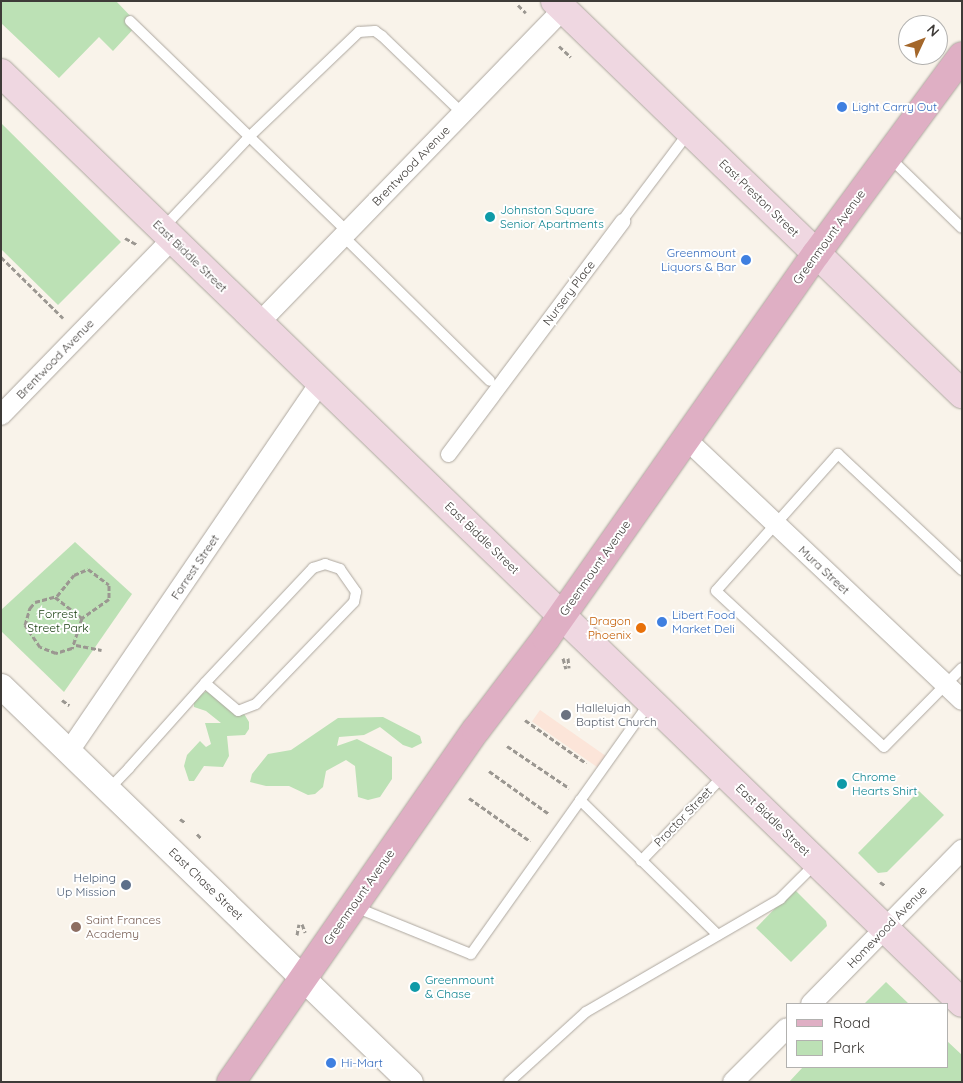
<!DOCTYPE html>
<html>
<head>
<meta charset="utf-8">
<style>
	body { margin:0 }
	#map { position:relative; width:963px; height:1083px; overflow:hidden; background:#f9f3ea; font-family:Quicksand,sans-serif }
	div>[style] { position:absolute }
	.commercial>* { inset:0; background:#fce5d9; transform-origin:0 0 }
	.green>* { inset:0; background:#bce1b5 }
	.path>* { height:3px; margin-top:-1.5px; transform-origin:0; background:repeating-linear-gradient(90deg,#9b9791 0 5px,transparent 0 7.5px) }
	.roads { filter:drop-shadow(0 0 1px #ada79f) drop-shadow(0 0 1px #ada79f) }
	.service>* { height:10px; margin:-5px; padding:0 5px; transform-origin:5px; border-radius:5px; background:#fff }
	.pedestrian>* { height:15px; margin:-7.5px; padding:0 7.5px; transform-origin:7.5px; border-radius:7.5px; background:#fff }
	.minor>* { height:20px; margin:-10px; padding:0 10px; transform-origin:10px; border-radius:10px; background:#fff }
	.tertiary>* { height:25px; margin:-12.5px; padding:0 12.5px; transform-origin:12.5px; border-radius:12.5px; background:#fff }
	.secondary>* { height:28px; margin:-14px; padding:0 14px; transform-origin:14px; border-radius:14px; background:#efd7e1 }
	.primary>* { height:28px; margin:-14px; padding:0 14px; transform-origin:14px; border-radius:14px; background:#dfafc4 }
	.dots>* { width:14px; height:14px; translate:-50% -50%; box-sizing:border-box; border:2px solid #fff; border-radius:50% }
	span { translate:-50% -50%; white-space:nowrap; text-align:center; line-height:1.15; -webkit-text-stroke:4px #fff; paint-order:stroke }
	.shop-label { font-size:12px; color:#366cbe }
	.left { translate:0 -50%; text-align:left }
	.right { translate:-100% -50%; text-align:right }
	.street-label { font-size:12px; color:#3e3b38 }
	.culture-label { font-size:12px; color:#0d838f }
	.park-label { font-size:12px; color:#133b0a }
	.food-label { font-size:12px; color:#c56008 }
	.worship-label { font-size:12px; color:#5b616d }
	.service-label { font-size:12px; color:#4e5e75 }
	.education-label { font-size:12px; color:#785e54 }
	.frame { position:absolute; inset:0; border:2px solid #3e3b38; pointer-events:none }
	.legend { position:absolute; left:786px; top:1003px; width:162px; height:65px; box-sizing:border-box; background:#fff; border:1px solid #b2b1af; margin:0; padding:6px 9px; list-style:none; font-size:15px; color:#3e3b38 }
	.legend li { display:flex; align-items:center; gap:10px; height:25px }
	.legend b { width:25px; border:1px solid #b2b1af }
	.north { position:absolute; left:898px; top:15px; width:50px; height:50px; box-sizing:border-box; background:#fff; border:1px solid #b2b1af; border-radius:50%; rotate:47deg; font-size:14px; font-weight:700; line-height:20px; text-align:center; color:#3e3b38 }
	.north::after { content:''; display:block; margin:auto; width:18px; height:22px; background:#a4672a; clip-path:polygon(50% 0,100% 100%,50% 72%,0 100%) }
</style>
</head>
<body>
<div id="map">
	<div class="commercial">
		<div style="left:540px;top:710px;width:83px;height:14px;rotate:35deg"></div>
	</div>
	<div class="green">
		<div style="clip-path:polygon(1px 1px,116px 1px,138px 24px,113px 51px,99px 37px,59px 78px,1px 23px)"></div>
		<div style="clip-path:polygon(1px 123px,121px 242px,58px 305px,1px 249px)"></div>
		<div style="clip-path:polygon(75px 542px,132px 594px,64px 692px,1px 631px,1px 610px)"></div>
		<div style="clip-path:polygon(209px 690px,243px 712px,249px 722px,249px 729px,245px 735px,227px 736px,229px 756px,223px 767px,204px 766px,194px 781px,189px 781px,184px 766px,187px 755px,200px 741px,206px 747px,211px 744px,205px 723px,221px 723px,206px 711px,194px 707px,194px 698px)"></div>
		<div style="clip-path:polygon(383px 717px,420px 736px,422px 743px,412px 748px,403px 745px,380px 727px,364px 735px,339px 737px,337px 746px,357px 739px,392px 757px,392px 779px,380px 797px,368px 800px,358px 797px,355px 766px,346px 760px,326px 771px,323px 787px,315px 794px,308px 795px,289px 786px,266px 786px,250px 782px,252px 774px,268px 754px,291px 750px,338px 718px)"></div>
		<div style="clip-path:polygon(919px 791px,944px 815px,887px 872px,878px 873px,858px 853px)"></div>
		<div style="clip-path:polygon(794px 889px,826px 921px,827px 926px,791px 962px,756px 928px)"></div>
		<div style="clip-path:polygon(886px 982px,909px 1004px,864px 1004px)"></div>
		<div style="clip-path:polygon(947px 1041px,962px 1055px,962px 1082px,789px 1082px,803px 1067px,947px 1067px)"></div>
	</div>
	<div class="path">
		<div style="left:518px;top:5px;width:11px;rotate:45deg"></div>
		<div style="left:559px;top:46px;width:16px;rotate:43deg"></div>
		<div style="left:125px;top:238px;width:13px;rotate:29deg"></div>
		<div style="left:1px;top:257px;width:87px;rotate:44.5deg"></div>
		<div style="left:88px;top:569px;width:26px;rotate:37deg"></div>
		<div style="left:109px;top:585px;width:14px;rotate:90deg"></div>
		<div style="left:109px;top:599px;width:33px;rotate:145deg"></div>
		<div style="left:82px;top:618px;width:32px;rotate:108deg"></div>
		<div style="left:72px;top:648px;width:17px;rotate:163deg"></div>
		<div style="left:56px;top:653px;width:17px;rotate:-159deg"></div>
		<div style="left:40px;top:647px;width:27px;rotate:-124deg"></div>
		<div style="left:25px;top:625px;width:18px;rotate:-74deg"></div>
		<div style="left:30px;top:608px;width:8px;rotate:-50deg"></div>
		<div style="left:35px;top:602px;width:23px;rotate:-15deg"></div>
		<div style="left:57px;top:596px;width:27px;rotate:-51deg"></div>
		<div style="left:74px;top:575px;width:15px;rotate:-23deg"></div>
		<div style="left:55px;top:597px;width:34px;rotate:38deg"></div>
		<div style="left:76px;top:645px;width:26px;rotate:11deg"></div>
		<div style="left:563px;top:658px;width:11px;rotate:75deg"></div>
		<div style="left:568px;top:658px;width:10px;rotate:84deg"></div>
		<div style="left:62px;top:700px;width:9px;rotate:36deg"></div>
		<div style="left:525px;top:720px;width:75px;rotate:35.2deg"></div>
		<div style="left:507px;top:746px;width:75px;rotate:34.1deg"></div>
		<div style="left:489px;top:771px;width:74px;rotate:35.6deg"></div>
		<div style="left:469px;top:798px;width:75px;rotate:35.2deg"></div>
		<div style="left:180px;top:819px;width:7px;rotate:34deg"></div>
		<div style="left:197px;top:834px;width:7px;rotate:45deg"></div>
		<div style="left:880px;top:882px;width:7px;rotate:34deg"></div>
		<div style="left:302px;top:924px;width:9px;rotate:69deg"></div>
		<div style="left:297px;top:935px;width:11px;rotate:-80deg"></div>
	</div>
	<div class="roads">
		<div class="service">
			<div style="left:130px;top:21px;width:302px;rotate:44.1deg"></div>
			<div style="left:888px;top:156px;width:103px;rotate:44.2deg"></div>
			<div style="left:622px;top:221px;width:111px;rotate:-53deg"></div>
			<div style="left:163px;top:228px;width:127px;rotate:-46.6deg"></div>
			<div style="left:250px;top:136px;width:151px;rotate:-43.7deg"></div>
			<div style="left:359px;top:32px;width:16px;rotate:-4deg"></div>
			<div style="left:375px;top:31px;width:9px;rotate:36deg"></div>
			<div style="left:382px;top:36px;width:111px;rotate:43.9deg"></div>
			<div style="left:343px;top:236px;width:206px;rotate:44.6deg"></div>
			<div style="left:962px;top:570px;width:170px;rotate:-136.9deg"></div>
			<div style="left:838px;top:454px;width:183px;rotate:131.7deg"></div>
			<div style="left:716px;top:591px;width:229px;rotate:42.9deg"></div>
			<div style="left:884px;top:747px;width:111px;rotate:-45.4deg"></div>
			<div style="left:109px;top:789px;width:29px;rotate:-46deg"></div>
			<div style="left:129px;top:768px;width:114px;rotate:-48.2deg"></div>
			<div style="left:205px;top:683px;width:158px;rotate:-46.8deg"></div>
			<div style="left:313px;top:568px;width:13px;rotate:-18deg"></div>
			<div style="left:325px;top:564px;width:16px;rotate:18deg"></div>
			<div style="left:340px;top:569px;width:28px;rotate:55deg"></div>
			<div style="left:356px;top:592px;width:10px;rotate:101deg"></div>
			<div style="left:354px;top:602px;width:141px;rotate:133.9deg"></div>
			<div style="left:256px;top:704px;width:19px;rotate:159deg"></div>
			<div style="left:238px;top:711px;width:43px;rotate:-139.7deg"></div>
			<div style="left:580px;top:800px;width:193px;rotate:44.4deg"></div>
			<div style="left:641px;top:861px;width:120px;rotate:-46deg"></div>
			<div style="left:355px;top:907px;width:125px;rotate:22.1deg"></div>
			<div style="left:471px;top:954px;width:309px;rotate:-54.6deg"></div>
			<div style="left:509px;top:1082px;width:104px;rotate:-42.3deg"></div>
			<div style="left:586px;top:1012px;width:225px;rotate:-30.2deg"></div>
			<div style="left:780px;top:899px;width:51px;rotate:-45deg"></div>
		</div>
		<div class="pedestrian">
			<div style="left:448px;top:454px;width:291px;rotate:-53.2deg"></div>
		</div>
		<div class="minor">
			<div style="left:259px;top:323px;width:437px;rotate:-45.9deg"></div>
			<div style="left:1px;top:415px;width:245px;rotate:-45.8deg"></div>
			<div style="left:686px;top:439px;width:380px;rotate:43.4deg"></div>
			<div style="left:69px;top:751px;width:447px;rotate:-55.7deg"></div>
			<div style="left:811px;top:1004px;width:216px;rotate:-45.6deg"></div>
			<div style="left:733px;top:1082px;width:76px;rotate:-45deg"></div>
		</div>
		<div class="tertiary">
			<div style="left:1px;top:686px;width:569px;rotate:44.07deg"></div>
		</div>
		<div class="secondary">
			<div style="left:555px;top:1px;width:566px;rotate:44deg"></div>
			<div style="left:1px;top:73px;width:1337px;rotate:44.06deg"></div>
		</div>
		<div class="primary">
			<div style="left:231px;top:1082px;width:429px;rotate:-55.2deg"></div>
			<div style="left:476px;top:730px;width:116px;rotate:-52.7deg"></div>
			<div style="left:546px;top:638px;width:469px;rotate:-54.9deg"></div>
			<div style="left:816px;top:254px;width:246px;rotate:-53.6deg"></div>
		</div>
	</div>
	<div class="dots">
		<div style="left:842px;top:107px;background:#3f7fe0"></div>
		<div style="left:490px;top:217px;background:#0f9aa8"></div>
		<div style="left:746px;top:260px;background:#3f7fe0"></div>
		<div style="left:662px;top:622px;background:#3f7fe0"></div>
		<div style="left:641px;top:628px;background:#e8710a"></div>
		<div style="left:566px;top:715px;background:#6b7280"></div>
		<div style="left:842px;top:784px;background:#0f9aa8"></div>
		<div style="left:126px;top:885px;background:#5c6f8a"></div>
		<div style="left:76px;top:927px;background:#8d6e63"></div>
		<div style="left:415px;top:987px;background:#0f9aa8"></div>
		<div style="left:331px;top:1063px;background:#3f7fe0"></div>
	</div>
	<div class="shop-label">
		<span class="left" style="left:852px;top:107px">Light Carry Out</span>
		<span class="right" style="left:736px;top:260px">Greenmount<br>Liquors &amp; Bar</span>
		<span class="left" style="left:672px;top:622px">Libert Food<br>Market Deli</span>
		<span class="left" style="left:341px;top:1063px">Hi-Mart</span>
	</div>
	<div class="street-label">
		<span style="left:411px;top:166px;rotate:-46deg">Brentwood Avenue</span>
		<span style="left:759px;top:198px;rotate:44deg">East Preston Street</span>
		<span style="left:829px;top:237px;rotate:-54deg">Greenmount Avenue</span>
		<span style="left:190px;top:256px;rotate:44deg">East Biddle Street</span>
		<span style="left:569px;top:293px;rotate:-53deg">Nursery Place</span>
		<span style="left:55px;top:359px;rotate:-46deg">Brentwood Avenue</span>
		<span style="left:482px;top:538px;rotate:44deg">East Biddle Street</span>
		<span style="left:195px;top:567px;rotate:-56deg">Forrest Street</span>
		<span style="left:595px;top:568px;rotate:-55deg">Greenmount Avenue</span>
		<span style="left:824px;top:570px;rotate:43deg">Mura Street</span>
		<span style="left:683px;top:817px;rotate:-46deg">Proctor Street</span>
		<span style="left:773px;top:820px;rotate:44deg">East Biddle Street</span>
		<span style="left:206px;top:884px;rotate:44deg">East Chase Street</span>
		<span style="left:359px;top:897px;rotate:-55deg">Greenmount Avenue</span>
		<span style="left:887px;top:927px;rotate:-46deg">Homewood Avenue</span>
	</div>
	<div class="culture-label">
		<span class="left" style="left:500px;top:217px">Johnston Square<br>Senior Apartments</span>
		<span class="left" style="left:852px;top:784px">Chrome<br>Hearts Shirt</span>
		<span class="left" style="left:425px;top:987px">Greenmount<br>&amp; Chase</span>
	</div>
	<div class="park-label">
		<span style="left:58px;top:621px">Forrest<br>Street Park</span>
	</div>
	<div class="food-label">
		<span class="right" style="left:631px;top:628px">Dragon<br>Phoenix</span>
	</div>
	<div class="worship-label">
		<span class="left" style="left:576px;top:715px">Hallelujah<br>Baptist Church</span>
	</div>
	<div class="service-label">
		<span class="right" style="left:116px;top:885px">Helping<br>Up Mission</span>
	</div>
	<div class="education-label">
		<span class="left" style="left:86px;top:927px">Saint Frances<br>Academy</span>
	</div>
	<div class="frame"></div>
	<ul class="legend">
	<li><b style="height:6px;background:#dfafc4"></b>Road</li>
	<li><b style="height:14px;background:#bce1b5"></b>Park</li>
	</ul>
	<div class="north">N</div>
</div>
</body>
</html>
